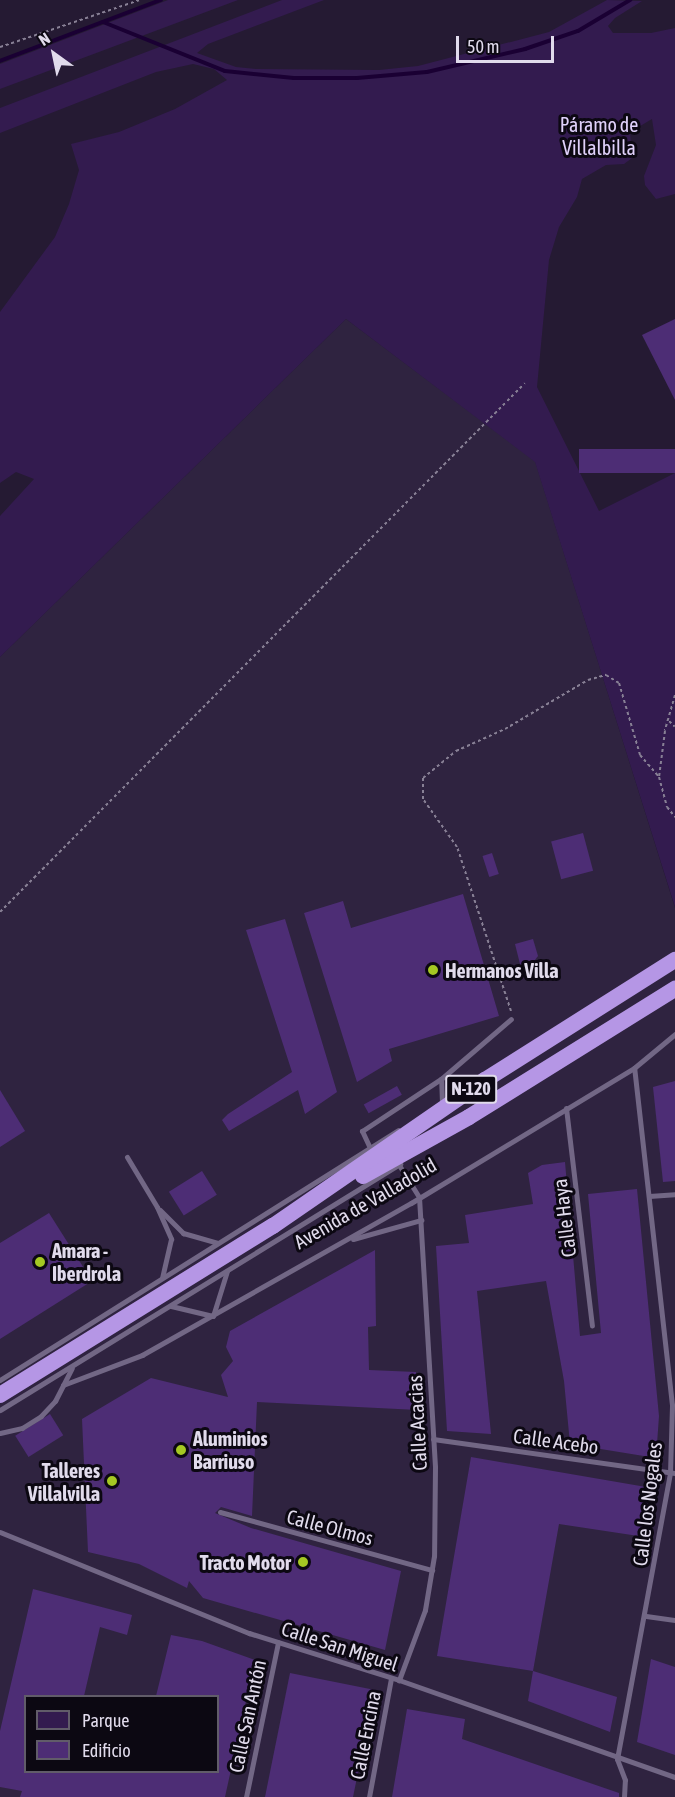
<!DOCTYPE html>
<html>
<head>
<meta charset="utf-8">
<style>
	body { margin:0 }
	#map { position:relative; width:675px; height:1797px; overflow:hidden; background:#251a33; font-family:"Asap Condensed",sans-serif }
	div>[style] { position:absolute }
	.built>* { inset:0; background:#2f2340 }
	.green>* { inset:0; background:#331b4f }
	.stream>* { height:4px; margin:-2px; padding:0 2px; transform-origin:2px; border-radius:2px; background:#1a0033 }
	.building>* { inset:0; background:#4d2d75; transform-origin:0 0 }
	.path>* { height:2px; margin-top:-1px; transform-origin:0; background:repeating-linear-gradient(90deg,#888095 0 3px,transparent 0 6px) }
	.service>* { height:5px; margin:-2.5px; padding:0 2.5px; transform-origin:2.5px; border-radius:2.5px; background:#726785 }
	.trunk>* { height:16px; margin:-8px; padding:0 8px; transform-origin:8px; border-radius:8px; background:#b596e5 }
	.dots>* { width:16px; height:16px; translate:-50% -50%; box-sizing:border-box; border:3px solid #0c0812; border-radius:50% }
	span { translate:-50% -50%; white-space:nowrap; text-align:center; line-height:1.15; -webkit-text-stroke:6px #0c0812; paint-order:stroke }
	.shield-label span { padding:2px 4px; background:#0c0812; border:2px solid; border-radius:4px; -webkit-text-stroke-width:0 }
	.shield-label { font-size:18px; color:#e1dbec; font-weight:700 }
	.park-label { font-size:20px; color:#e0d1fb }
	.poi-label { font-size:20px; color:#e1dbec; font-weight:700 }
	.left { translate:0 -50%; text-align:left }
	.right { translate:-100% -50%; text-align:right }
	.street-label { font-size:20px; color:#e1dbec }
	.legend { position:absolute; left:24px; top:1695px; width:195px; height:78px; box-sizing:border-box; background:#0c0812; border:2px solid #615c69; margin:0; padding:8px 10px; list-style:none; font-size:18px; color:#e1dbec }
	.legend li { display:flex; align-items:center; gap:12px; height:30px }
	.legend b { width:30px; border:2px solid #615c69 }
	.north { position:absolute; left:24px; top:24px; width:60px; height:60px; -webkit-text-stroke:4px #0c0812; paint-order:stroke; rotate:327deg; font-size:16px; font-weight:700; line-height:24px; text-align:center; color:#e1dbec }
	.north::after { content:''; display:block; margin:auto; width:21px; height:27px; background:#e1dbec; clip-path:polygon(50% 0,100% 100%,50% 72%,0 100%) }
	.scale { position:absolute; left:456px; top:36px; width:98px; height:27px; box-sizing:border-box; border:3px solid #e1dbec; border-top:0; padding-left:8px; font-size:18px; line-height:21px; white-space:nowrap; color:#e1dbec; -webkit-text-stroke:4px #0c0812; paint-order:stroke }
</style>
</head>
<body>
<div id="map">
	<div class="built">
		<div style="clip-path:polygon(evenodd,346px 319px,535px 461px,675px 908px,675px 1797px,0 1797px,0 657px,346px 319px,26px 1696px,218px 1696px,218px 1772px,26px 1772px,26px 1696px)"></div>
	</div>
	<div class="green">
		<div style="clip-path:polygon(168px 0,238px 0,0 89px,0 64px)"></div>
		<div style="clip-path:polygon(282px 0,324px 0,208px 44px,197px 53px,236px 67px,256px 69px,379px 70px,418px 66px,549px 32px,607px 0,642px 1px,615px 18px,608px 26px,613px 33px,651px 33px,675px 28px,675px 194px,656px 199px,645px 185px,644px 176px,656px 145px,652px 119px,630px 132px,632px 158px,624px 164px,606px 165px,582px 179px,577px 197px,559px 227px,549px 260px,537px 387px,599px 511px,675px 473px,675px 907px,535px 462px,346px 319px,0 657px,0 516px,34px 479px,16px 472px,0 483px,0 312px,55px 237px,69px 204px,79px 170px,71px 144px,119px 132px,175px 109px,227px 80px,214px 69px,193px 64px,156px 72px,0 133px,0 108px)"></div>
	</div>
	<div class="stream">
		<div style="left:103px;top:22px;width:131px;rotate:21.9deg"></div>
		<div style="left:225px;top:71px;width:69px;rotate:5.8deg"></div>
		<div style="left:294px;top:78px;width:63px"></div>
		<div style="left:357px;top:78px;width:70px;rotate:-4.9deg"></div>
		<div style="left:427px;top:72px;width:101px;rotate:-13.2deg"></div>
		<div style="left:525px;top:49px;width:56px;rotate:-18.8deg"></div>
		<div style="left:578px;top:31px;width:61px;rotate:-30.8deg"></div>
		<div style="left:0;top:61px;width:172px;rotate:-20.8deg"></div>
	</div>
	<div class="building">
		<div style="clip-path:polygon(675px 319px,675px 400px,642px 335px)"></div>
		<div style="left:675px;top:449px;width:24px;height:96px;rotate:90deg"></div>
		<div style="left:583px;top:833px;width:39px;height:33px;rotate:75deg"></div>
		<div style="left:492px;top:853px;width:22px;height:10px;rotate:72deg"></div>
		<div style="clip-path:polygon(463px 894px,499px 1016px,389px 1049px,392px 1061px,357px 1082px,304px 913px,343px 901px,351px 928px)"></div>
		<div style="clip-path:polygon(285px 919px,337px 1092px,305px 1114px,298px 1090px,229px 1131px,222px 1120px,228px 1114px,292px 1072px,246px 930px)"></div>
		<div style="clip-path:polygon(533px 939px,538px 956px,532px 964px,521px 968px,515px 944px)"></div>
		<div style="clip-path:polygon(675px 1081px,675px 1181px,663px 1182px,653px 1087px)"></div>
		<div style="left:397px;top:1086px;width:10px;height:38px;rotate:61deg"></div>
		<div style="clip-path:polygon(0 1090px,25px 1131px,0 1147px)"></div>
		<div style="clip-path:polygon(565px 1162px,580px 1336px,601px 1333px,588px 1194px,637px 1189px,659px 1416px,656px 1458px,570px 1444px,564px 1381px,546px 1281px,477px 1291px,491px 1434px,447px 1431px,436px 1246px,469px 1243px,465px 1215px,533px 1204px,528px 1173px,542px 1165px)"></div>
		<div style="left:202px;top:1171px;width:28px;height:39px;rotate:58deg"></div>
		<div style="clip-path:polygon(49px 1213px,92px 1281px,0 1339px,0 1243px)"></div>
		<div style="clip-path:polygon(375px 1250px,376px 1326px,368px 1327px,369px 1370px,416px 1372px,418px 1410px,257px 1402px,252px 1516px,221px 1507px,215px 1513px,251px 1528px,401px 1571px,385px 1650px,203px 1598px,189px 1581px,187px 1588px,139px 1564px,88px 1552px,82px 1419px,151px 1378px,228px 1397px,221px 1375px,233px 1361px,226px 1347px,230px 1331px)"></div>
		<div style="left:50px;top:1414px;width:25px;height:41px;rotate:58deg"></div>
		<div style="clip-path:polygon(471px 1457px,652px 1488px,645px 1537px,559px 1524px,533px 1671px,437px 1656px)"></div>
		<div style="clip-path:polygon(33px 1589px,132px 1615px,127px 1635px,100px 1627px,84px 1696px,26px 1696px,26px 1772px,218px 1772px,218px 1696px,156px 1696px,171px 1635px,202px 1641px,255px 1660px,225px 1797px,20px 1797px,22px 1791px,0 1787px,0 1731px)"></div>
		<div style="clip-path:polygon(651px 1659px,675px 1667px,675px 1755px,637px 1742px)"></div>
		<div style="clip-path:polygon(533px 1671px,617px 1697px,610px 1732px,528px 1701px)"></div>
		<div style="clip-path:polygon(290px 1673px,375px 1690px,353px 1797px,265px 1797px)"></div>
		<div style="clip-path:polygon(407px 1709px,465px 1719px,462px 1739px,619px 1793px,619px 1797px,392px 1797px)"></div>
	</div>
	<div class="path">
		<div style="left:0;top:47px;width:148px;rotate:-18.6deg"></div>
		<div style="left:675px;top:695px;width:37px;rotate:106deg"></div>
		<div style="left:665px;top:731px;width:46px;rotate:97.4deg"></div>
		<div style="left:659px;top:777px;width:31px;rotate:75deg"></div>
		<div style="left:667px;top:807px;width:13px;rotate:51deg"></div>
		<div style="left:669px;top:721px;width:8px;rotate:45deg"></div>
		<div style="left:0;top:912px;width:745px;rotate:-45.22deg"></div>
		<div style="left:511px;top:1011px;width:173px;rotate:-108.2deg"></div>
		<div style="left:457px;top:847px;width:59px;rotate:-125.3deg"></div>
		<div style="left:423px;top:799px;width:21px;rotate:-90deg"></div>
		<div style="left:423px;top:778px;width:43px;rotate:-39.3deg"></div>
		<div style="left:456px;top:751px;width:54px;rotate:-24.2deg"></div>
		<div style="left:505px;top:729px;width:96px;rotate:-30.6deg"></div>
		<div style="left:588px;top:680px;width:19px;rotate:-16deg"></div>
		<div style="left:606px;top:675px;width:15px;rotate:32deg"></div>
		<div style="left:619px;top:683px;width:75px;rotate:73.7deg"></div>
		<div style="left:640px;top:755px;width:29px;rotate:49deg"></div>
	</div>
	<div class="service">
		<div style="left:442px;top:1103px;width:24px;rotate:-92deg"></div>
		<div style="left:441px;top:1079px;width:92px;rotate:-40.6deg"></div>
		<div style="left:566px;top:1108px;width:219px;rotate:83.2deg"></div>
		<div style="left:370px;top:1148px;width:19px;rotate:-115deg"></div>
		<div style="left:362px;top:1131px;width:95px;rotate:-33.4deg"></div>
		<div style="left:127px;top:1157px;width:58px;rotate:59deg"></div>
		<div style="left:157px;top:1207px;width:35px;rotate:66deg"></div>
		<div style="left:171px;top:1239px;width:39px;rotate:103deg"></div>
		<div style="left:399px;top:1165px;width:38px;rotate:58deg"></div>
		<div style="left:419px;top:1197px;width:270px;rotate:86.6deg"></div>
		<div style="left:435px;top:1467px;width:89px;rotate:90.6deg"></div>
		<div style="left:434px;top:1556px;width:55px;rotate:99.5deg"></div>
		<div style="left:425px;top:1610px;width:75px;rotate:110.4deg"></div>
		<div style="left:649px;top:1196px;width:26px;rotate:-4deg"></div>
		<div style="left:160px;top:1210px;width:33px;rotate:45deg"></div>
		<div style="left:183px;top:1233px;width:36px;rotate:16deg"></div>
		<div style="left:353px;top:1239px;width:71px;rotate:-15.6deg"></div>
		<div style="left:171px;top:1306px;width:43px;rotate:13.4deg"></div>
		<div style="left:213px;top:1316px;width:47px;rotate:-72.7deg"></div>
		<div style="left:0;top:1380px;width:470px;rotate:-32.1deg"></div>
		<div style="left:63px;top:1385px;width:85px;rotate:-20.8deg"></div>
		<div style="left:142px;top:1355px;width:309px;rotate:-29.5deg"></div>
		<div style="left:411px;top:1203px;width:261px;rotate:-31.2deg"></div>
		<div style="left:634px;top:1068px;width:53px;rotate:-39.7deg"></div>
		<div style="left:0;top:1410px;width:470px;rotate:-31.6deg"></div>
		<div style="left:0;top:1433px;width:23px;rotate:-13deg"></div>
		<div style="left:22px;top:1428px;width:22px;rotate:-32deg"></div>
		<div style="left:41px;top:1416px;width:21px;rotate:-47deg"></div>
		<div style="left:55px;top:1401px;width:37px;rotate:-63deg"></div>
		<div style="left:433px;top:1439px;width:244px;rotate:8deg"></div>
		<div style="left:220px;top:1512px;width:220px;rotate:15.3deg"></div>
		<div style="left:0;top:1532px;width:269px;rotate:22.1deg"></div>
		<div style="left:249px;top:1633px;width:157px;rotate:17.4deg"></div>
		<div style="left:399px;top:1680px;width:293px;rotate:19.4deg"></div>
		<div style="left:646px;top:1616px;width:29px;rotate:8deg"></div>
		<div style="left:246px;top:1797px;width:158px;rotate:-78.3deg"></div>
		<div style="left:369px;top:1797px;width:121px;rotate:-79.5deg"></div>
		<div style="left:624px;top:1797px;width:17px;rotate:-87deg"></div>
		<div style="left:625px;top:1780px;width:22px;rotate:-111deg"></div>
		<div style="left:617px;top:1759px;width:291px;rotate:-79.5deg"></div>
		<div style="left:670px;top:1473px;width:68px;rotate:-88.3deg"></div>
		<div style="left:672px;top:1405px;width:339px;rotate:-96.4deg"></div>
	</div>
	<div class="trunk">
		<div style="left:363px;top:1176px;width:121px;rotate:-29.1deg"></div>
		<div style="left:469px;top:1117px;width:243px;rotate:-31.9deg"></div>
		<div style="left:0;top:1395px;width:321px;rotate:-31.8deg"></div>
		<div style="left:273px;top:1226px;width:257px;rotate:-34.6deg"></div>
		<div style="left:485px;top:1080px;width:225px;rotate:-32.3deg"></div>
	</div>
	<div class="dots">
		<div style="left:433px;top:970px;background:#a5c823"></div>
		<div style="left:40px;top:1262px;background:#a5c823"></div>
		<div style="left:181px;top:1450px;background:#a5c823"></div>
		<div style="left:112px;top:1481px;background:#a5c823"></div>
		<div style="left:303px;top:1562px;background:#a5c823"></div>
	</div>
	<div class="shield-label">
		<span style="left:471px;top:1089px">N-120</span>
	</div>
	<div class="park-label">
		<span style="left:599px;top:136px">Páramo de<br>Villalbilla</span>
	</div>
	<div class="poi-label">
		<span class="left" style="left:445px;top:970px">Hermanos Villa</span>
		<span class="left" style="left:52px;top:1262px">Amara -<br>Iberdrola</span>
		<span class="left" style="left:193px;top:1450px">Aluminios<br>Barriuso</span>
		<span class="right" style="left:100px;top:1482px">Talleres<br>Villalvilla</span>
		<span class="right" style="left:291px;top:1562px">Tracto Motor</span>
	</div>
	<div class="street-label">
		<span style="left:365px;top:1203px;rotate:-30deg">Avenida de Valladolid</span>
		<span style="left:564px;top:1218px;rotate:-97deg">Calle Haya</span>
		<span style="left:417px;top:1423px;rotate:-93deg">Calle Acacias</span>
		<span style="left:556px;top:1441px;rotate:8deg">Calle Acebo</span>
		<span style="left:647px;top:1504px;rotate:-83deg">Calle los Nogales</span>
		<span style="left:330px;top:1527px;rotate:15deg">Calle Olmos</span>
		<span style="left:340px;top:1646px;rotate:18deg">Calle San Miguel</span>
		<span style="left:247px;top:1716px;rotate:-78deg">Calle San Antón</span>
		<span style="left:365px;top:1735px;rotate:-79deg">Calle Encina</span>
	</div>
	<ul class="legend">
	<li><b style="height:16px;background:#331b4f"></b>Parque</li>
	<li><b style="height:16px;background:#4d2d75"></b>Edificio</li>
	</ul>
	<div class="north">N</div>
	<div class="scale">50 m</div>
</div>
</body>
</html>
